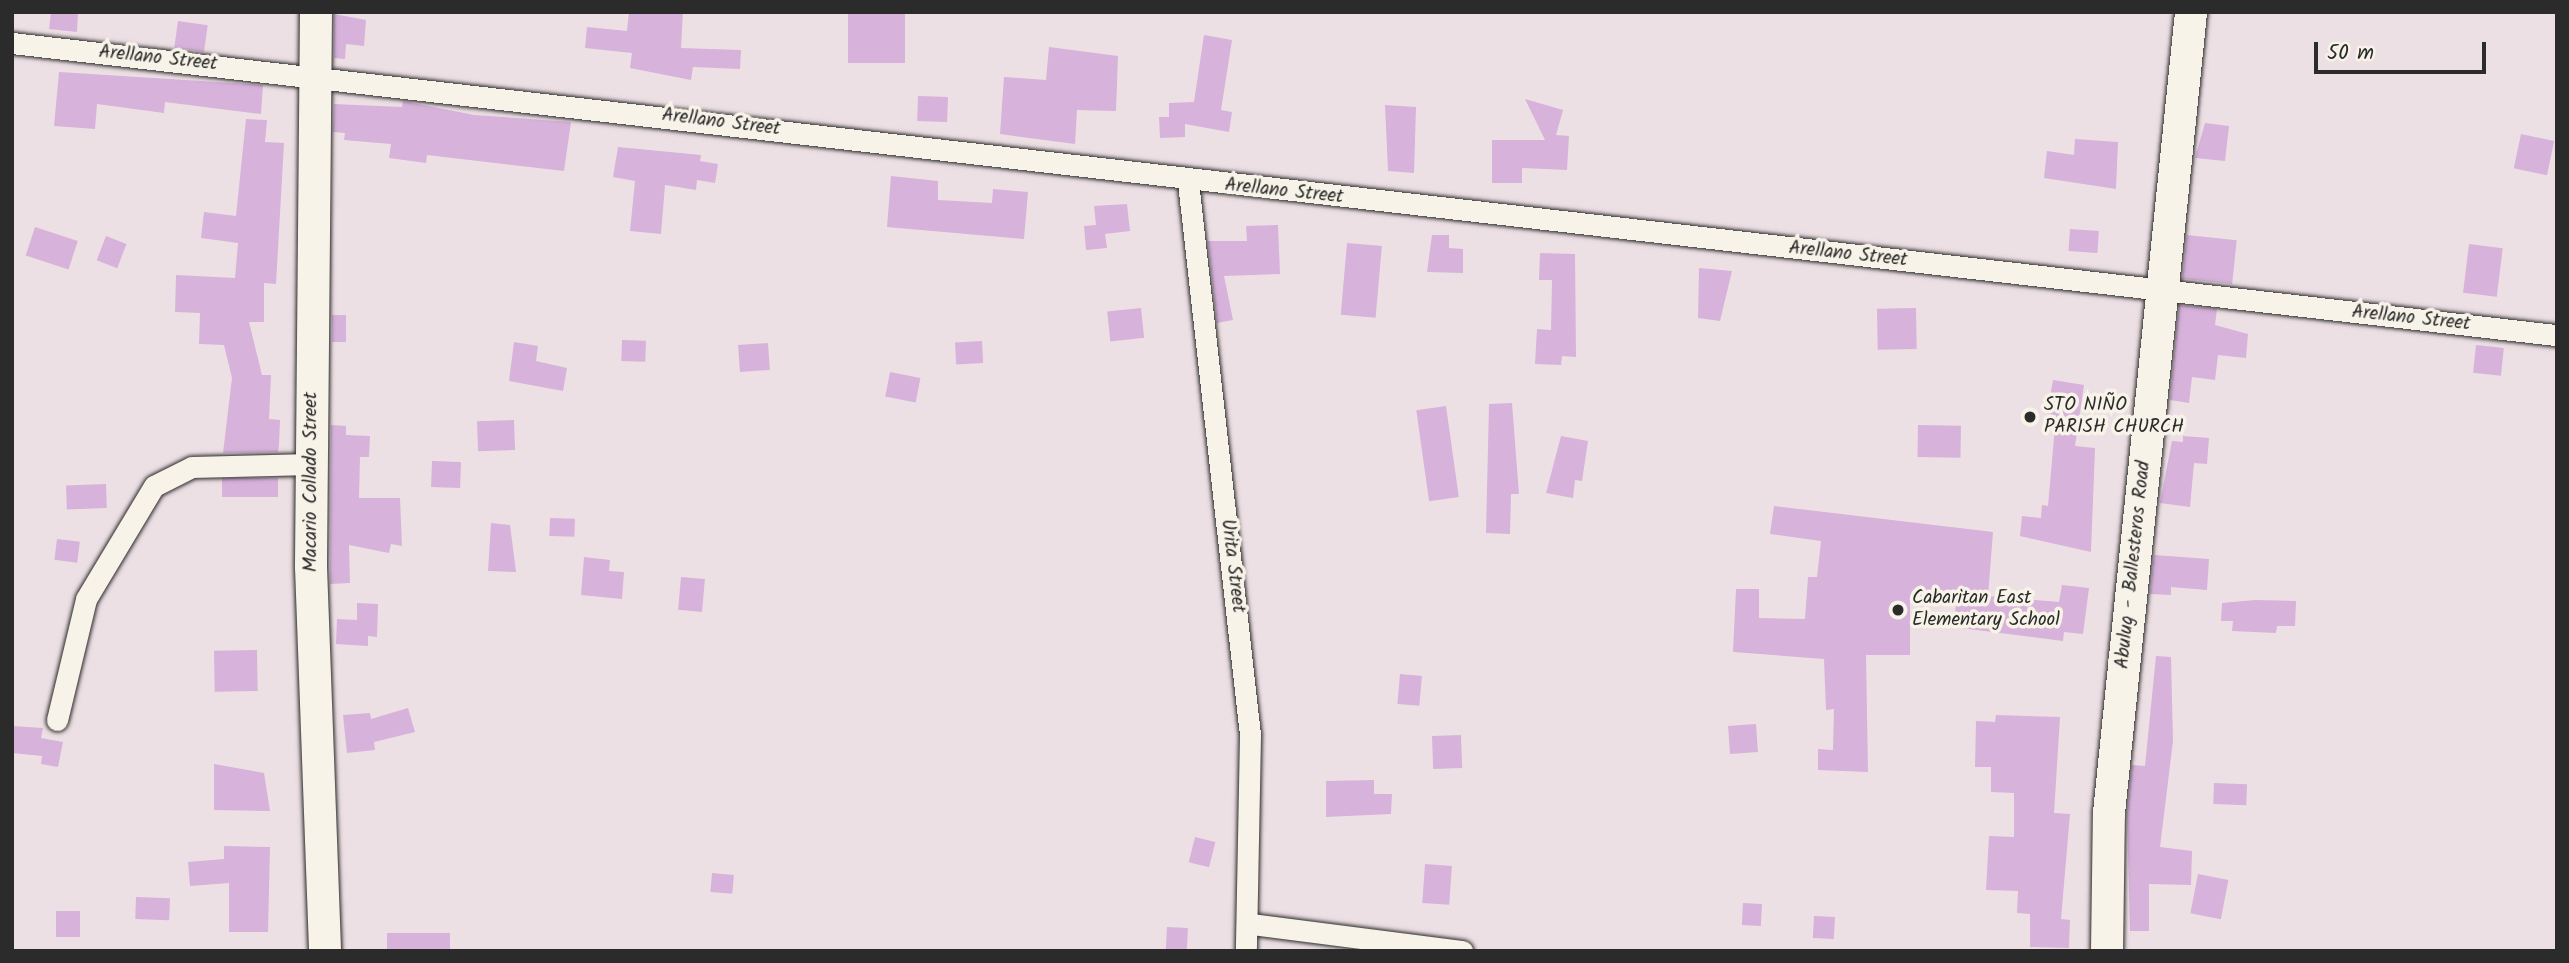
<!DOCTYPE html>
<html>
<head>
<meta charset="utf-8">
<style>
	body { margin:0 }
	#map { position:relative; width:2569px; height:963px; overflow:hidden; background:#ede0e4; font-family:Kalam,sans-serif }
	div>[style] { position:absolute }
	.building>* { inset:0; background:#d7b2db; transform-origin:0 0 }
	.roads { filter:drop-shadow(0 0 2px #2b2b2b) drop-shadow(0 0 2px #2b2b2b) }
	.street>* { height:21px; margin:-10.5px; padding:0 10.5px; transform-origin:10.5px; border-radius:10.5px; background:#f7f3e8 }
	.secondary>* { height:32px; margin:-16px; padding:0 16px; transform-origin:16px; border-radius:16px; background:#f7f3e8 }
	.dots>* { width:19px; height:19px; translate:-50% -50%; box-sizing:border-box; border:4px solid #f7f3e8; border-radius:50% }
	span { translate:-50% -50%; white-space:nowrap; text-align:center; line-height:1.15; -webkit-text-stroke:7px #f7f3e8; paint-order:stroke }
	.street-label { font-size:19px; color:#2b2b2b }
	.poi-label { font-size:19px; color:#2b2b2b }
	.left { translate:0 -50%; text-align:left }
	.frame { position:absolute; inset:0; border:14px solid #2b2b2b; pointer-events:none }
	.scale { position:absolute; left:2314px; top:42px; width:172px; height:32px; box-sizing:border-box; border:4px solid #2b2b2b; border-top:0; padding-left:9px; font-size:21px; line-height:24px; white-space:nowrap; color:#2b2b2b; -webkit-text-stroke:5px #f7f3e8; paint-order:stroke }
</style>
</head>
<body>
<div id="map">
	<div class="building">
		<div style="clip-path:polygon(51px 12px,78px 12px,77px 32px,49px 29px)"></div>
		<div style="clip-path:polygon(629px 12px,683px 12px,681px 48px,741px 50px,740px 69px,693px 67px,691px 80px,630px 68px,632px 53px,585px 48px,587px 27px,627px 31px)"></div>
		<div style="left:848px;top:12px;width:57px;height:51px"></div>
		<div style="clip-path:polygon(334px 14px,366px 20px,364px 46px,346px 44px,345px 59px,334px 58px)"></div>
		<div style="left:178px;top:21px;width:30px;height:27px;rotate:8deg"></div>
		<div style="clip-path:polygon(1204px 35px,1232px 40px,1221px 110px,1232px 112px,1229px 132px,1185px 124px,1185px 137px,1160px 138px,1159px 117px,1169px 117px,1169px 103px,1194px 102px)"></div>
		<div style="clip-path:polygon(1049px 47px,1118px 56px,1116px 111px,1077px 110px,1075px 144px,1000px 134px,1004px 77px,1046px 80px)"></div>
		<div style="clip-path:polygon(59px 72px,263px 85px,261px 114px,165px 102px,164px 113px,97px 104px,95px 129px,54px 126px)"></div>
		<div style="left:918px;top:96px;width:30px;height:25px;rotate:2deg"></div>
		<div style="clip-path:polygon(1525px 99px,1563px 110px,1556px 135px,1569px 136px,1567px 170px,1522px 168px,1522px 183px,1492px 183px,1492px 140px,1545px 140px)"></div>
		<div style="clip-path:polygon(403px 101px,474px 115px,571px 122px,564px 171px,427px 155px,426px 163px,389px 158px,391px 144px,344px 140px,345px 133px,333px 132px,334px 104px,402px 107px)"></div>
		<div style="clip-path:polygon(1385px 105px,1416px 107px,1414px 173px,1388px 171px)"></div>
		<div style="clip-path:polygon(246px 119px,267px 120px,265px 142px,284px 143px,276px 284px,264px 283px,264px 322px,249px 322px,262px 375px,271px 375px,269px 419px,280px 420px,279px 444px,278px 452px,223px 453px,232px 378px,224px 345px,199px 344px,200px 313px,175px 312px,176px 275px,235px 278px,238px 243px,201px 238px,204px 212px,236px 216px)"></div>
		<div style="clip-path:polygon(2205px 123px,2229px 126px,2225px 161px,2195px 158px)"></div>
		<div style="left:2521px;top:134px;width:34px;height:35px;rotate:12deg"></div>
		<div style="clip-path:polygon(2075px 139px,2118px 142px,2116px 189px,2044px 178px,2047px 151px,2074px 155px)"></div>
		<div style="clip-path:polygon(618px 147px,701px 155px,700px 161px,718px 164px,715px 183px,697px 180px,696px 190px,665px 185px,661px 234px,630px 231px,635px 181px,613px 177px)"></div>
		<div style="clip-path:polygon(891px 176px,938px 181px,938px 200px,992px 203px,993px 189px,1028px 192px,1024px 239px,887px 227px)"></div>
		<div style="clip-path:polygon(1127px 204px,1130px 231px,1105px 234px,1107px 248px,1086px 250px,1084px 226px,1096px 225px,1094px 206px)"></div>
		<div style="clip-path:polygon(1278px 225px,1280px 274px,1224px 276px,1233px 320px,1217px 323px,1208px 241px,1247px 241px,1246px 226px)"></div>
		<div style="left:35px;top:227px;width:45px;height:30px;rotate:18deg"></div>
		<div style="left:2070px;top:229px;width:29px;height:22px;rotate:4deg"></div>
		<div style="clip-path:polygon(1432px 235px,1449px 235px,1449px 248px,1463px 249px,1463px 273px,1427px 272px)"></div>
		<div style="left:2187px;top:235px;width:50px;height:44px;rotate:6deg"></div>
		<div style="left:106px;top:236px;width:22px;height:26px;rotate:21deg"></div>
		<div style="left:1347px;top:243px;width:35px;height:72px;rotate:5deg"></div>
		<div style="left:2469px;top:244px;width:34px;height:49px;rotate:7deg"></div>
		<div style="clip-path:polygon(1540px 253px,1575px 254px,1576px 357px,1562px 356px,1561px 365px,1535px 364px,1537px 329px,1551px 330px,1552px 280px,1539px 280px)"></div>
		<div style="clip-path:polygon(1699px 268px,1732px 271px,1720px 321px,1698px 318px)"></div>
		<div style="clip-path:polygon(2179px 305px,2217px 309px,2215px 325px,2248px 334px,2246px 358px,2218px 355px,2215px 380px,2192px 377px,2189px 403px,2170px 400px)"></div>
		<div style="left:1141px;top:308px;width:30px;height:34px;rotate:84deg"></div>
		<div style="left:1916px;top:308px;width:41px;height:39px;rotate:89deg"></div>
		<div style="left:332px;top:315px;width:14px;height:27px"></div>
		<div style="left:622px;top:340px;width:24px;height:21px;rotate:2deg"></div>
		<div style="left:982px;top:341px;width:22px;height:27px;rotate:87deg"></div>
		<div style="clip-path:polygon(514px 342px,538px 346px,536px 361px,567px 368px,563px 391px,509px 381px)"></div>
		<div style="left:768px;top:343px;width:27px;height:30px;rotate:86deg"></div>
		<div style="left:2476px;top:345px;width:28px;height:28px;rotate:6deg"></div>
		<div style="left:890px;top:372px;width:31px;height:25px;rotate:11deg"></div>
		<div style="clip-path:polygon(2053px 380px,2084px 385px,2075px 446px,2095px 448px,2091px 552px,2020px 536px,2022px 516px,2041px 518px,2042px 505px,2048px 506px,2056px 415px,2047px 414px)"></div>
		<div style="clip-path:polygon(1512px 403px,1519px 494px,1511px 494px,1510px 534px,1486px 533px,1489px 404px)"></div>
		<div style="left:1446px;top:406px;width:92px;height:30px;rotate:82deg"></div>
		<div style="left:514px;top:420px;width:30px;height:37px;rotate:88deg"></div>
		<div style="clip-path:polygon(331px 425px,346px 426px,346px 435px,370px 436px,369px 457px,360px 457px,359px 498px,400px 498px,402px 546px,391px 544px,389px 553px,349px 545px,350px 583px,330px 584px)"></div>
		<div style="left:1918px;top:425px;width:43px;height:32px;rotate:1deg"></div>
		<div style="clip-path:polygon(1561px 436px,1588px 441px,1582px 481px,1575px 480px,1573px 498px,1546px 493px)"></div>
		<div style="clip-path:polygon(2183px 436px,2209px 438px,2207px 464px,2194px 463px,2190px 507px,2160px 503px,2172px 441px,2183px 442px)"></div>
		<div style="left:432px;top:461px;width:29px;height:26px;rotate:2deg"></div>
		<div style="left:278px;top:478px;width:19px;height:56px;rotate:90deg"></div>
		<div style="left:106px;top:484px;width:24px;height:40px;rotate:88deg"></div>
		<div style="clip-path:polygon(1774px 506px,1993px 532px,1988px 596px,2059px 602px,2062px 585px,2089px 588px,2083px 634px,2064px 632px,2063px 641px,1953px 627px,1956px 605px,1910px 601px,1910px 655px,1866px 655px,1868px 772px,1818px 770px,1818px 749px,1833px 750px,1834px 709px,1826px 710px,1824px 659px,1733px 652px,1736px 589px,1759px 589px,1759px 618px,1805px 619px,1808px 577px,1817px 577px,1821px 541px,1770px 534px)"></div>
		<div style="left:550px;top:518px;width:25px;height:18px;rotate:2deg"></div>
		<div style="clip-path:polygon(491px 523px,510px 525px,516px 572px,488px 571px)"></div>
		<div style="left:57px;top:539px;width:23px;height:21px;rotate:7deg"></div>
		<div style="clip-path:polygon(2154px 555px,2209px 559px,2207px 590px,2171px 587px,2171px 595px,2150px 594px)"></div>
		<div style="clip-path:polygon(584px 557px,610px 560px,609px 571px,624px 572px,622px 599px,581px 595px)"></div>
		<div style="left:681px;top:577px;width:24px;height:33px;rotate:5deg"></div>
		<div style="clip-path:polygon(2255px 600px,2296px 601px,2295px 626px,2277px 626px,2276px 633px,2232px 631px,2233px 621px,2221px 621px,2222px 603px)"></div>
		<div style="clip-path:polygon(357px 603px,378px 604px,377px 637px,368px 636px,368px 646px,336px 644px,337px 619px,357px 620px)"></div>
		<div style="left:257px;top:650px;width:41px;height:43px;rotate:89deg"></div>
		<div style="clip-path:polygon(2156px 656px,2171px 657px,2173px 741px,2160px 847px,2192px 851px,2191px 885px,2149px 884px,2149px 931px,2130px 931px,2127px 814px,2132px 765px,2145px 766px)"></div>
		<div style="left:1400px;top:674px;width:22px;height:30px;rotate:5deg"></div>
		<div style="clip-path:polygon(408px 708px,415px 732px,374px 742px,375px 750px,347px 753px,343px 715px,370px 713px,371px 719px)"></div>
		<div style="clip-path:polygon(1996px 715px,2060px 717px,2054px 813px,2070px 814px,2061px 919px,2070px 920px,2069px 948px,2030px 947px,2030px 914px,2017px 913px,2018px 891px,1986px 890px,1989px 836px,2014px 837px,2014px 793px,1991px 792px,1991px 767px,1975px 767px,1976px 721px,1995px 722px)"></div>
		<div style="left:1756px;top:724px;width:28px;height:28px;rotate:86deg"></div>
		<div style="clip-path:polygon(12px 726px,43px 728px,41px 738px,63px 742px,58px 767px,41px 764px,42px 756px,12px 753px)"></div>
		<div style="left:1461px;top:735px;width:33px;height:29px;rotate:88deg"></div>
		<div style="clip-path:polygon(214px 764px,264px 773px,270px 811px,214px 810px)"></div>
		<div style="clip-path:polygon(1374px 780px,1374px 794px,1392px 794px,1391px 814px,1326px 817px,1326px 781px)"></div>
		<div style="left:2214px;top:783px;width:33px;height:21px;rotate:2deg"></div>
		<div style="left:1195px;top:837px;width:21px;height:26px;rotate:14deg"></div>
		<div style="clip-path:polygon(224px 846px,270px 847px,268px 932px,229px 932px,229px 883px,190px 886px,188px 862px,224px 859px)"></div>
		<div style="left:1425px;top:864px;width:27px;height:39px;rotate:4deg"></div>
		<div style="left:712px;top:873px;width:22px;height:19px;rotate:5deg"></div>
		<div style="left:2198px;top:874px;width:31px;height:40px;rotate:11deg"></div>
		<div style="left:136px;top:897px;width:34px;height:22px;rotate:2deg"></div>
		<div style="left:1743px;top:903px;width:19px;height:22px;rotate:3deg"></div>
		<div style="left:56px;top:911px;width:24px;height:26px"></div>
		<div style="left:1814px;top:916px;width:21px;height:22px;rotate:3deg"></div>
		<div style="left:1167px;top:927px;width:21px;height:24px;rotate:3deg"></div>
		<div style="left:387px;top:933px;width:63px;height:18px"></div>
	</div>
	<div class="roads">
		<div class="street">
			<div style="left:12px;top:43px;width:2562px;rotate:6.55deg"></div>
			<div style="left:1188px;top:182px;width:556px;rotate:83.6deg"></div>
			<div style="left:1250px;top:735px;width:216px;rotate:91.1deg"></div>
			<div style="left:57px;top:720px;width:124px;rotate:-76.5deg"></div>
			<div style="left:86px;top:599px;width:132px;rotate:-59deg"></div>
			<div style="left:154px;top:486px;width:42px;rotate:-26.6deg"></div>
			<div style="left:192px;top:467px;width:119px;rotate:-1.4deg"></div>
			<div style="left:1251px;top:924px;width:213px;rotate:7.3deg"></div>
		</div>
		<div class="secondary">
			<div style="left:316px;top:12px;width:555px;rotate:90.52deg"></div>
			<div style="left:311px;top:567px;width:384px;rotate:87.9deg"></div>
			<div style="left:2107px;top:951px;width:138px;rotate:-89.2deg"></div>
			<div style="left:2109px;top:813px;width:805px;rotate:-84.15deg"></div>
		</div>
	</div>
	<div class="dots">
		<div style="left:2030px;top:417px;background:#2b2b2b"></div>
		<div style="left:1898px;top:610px;background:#2b2b2b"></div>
	</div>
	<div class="street-label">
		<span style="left:158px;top:59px;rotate:6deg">Arellano Street</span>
		<span style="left:721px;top:123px;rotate:7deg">Arellano Street</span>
		<span style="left:1284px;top:192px;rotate:6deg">Arellano Street</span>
		<span style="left:1848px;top:255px;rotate:6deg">Arellano Street</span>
		<span style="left:2411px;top:319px;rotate:6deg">Arellano Street</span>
		<span style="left:312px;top:482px;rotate:-90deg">Macario Collado Street</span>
		<span style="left:2134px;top:565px;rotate:-84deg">Abulug - Ballesteros Road</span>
		<span style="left:1232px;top:566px;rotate:83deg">Urita Street</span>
	</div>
	<div class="poi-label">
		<span class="left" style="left:2044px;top:417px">STO NIÑO<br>PARISH CHURCH</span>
		<span class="left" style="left:1912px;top:610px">Cabaritan East<br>Elementary School</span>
	</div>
	<div class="frame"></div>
	<div class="scale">50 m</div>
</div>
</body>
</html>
